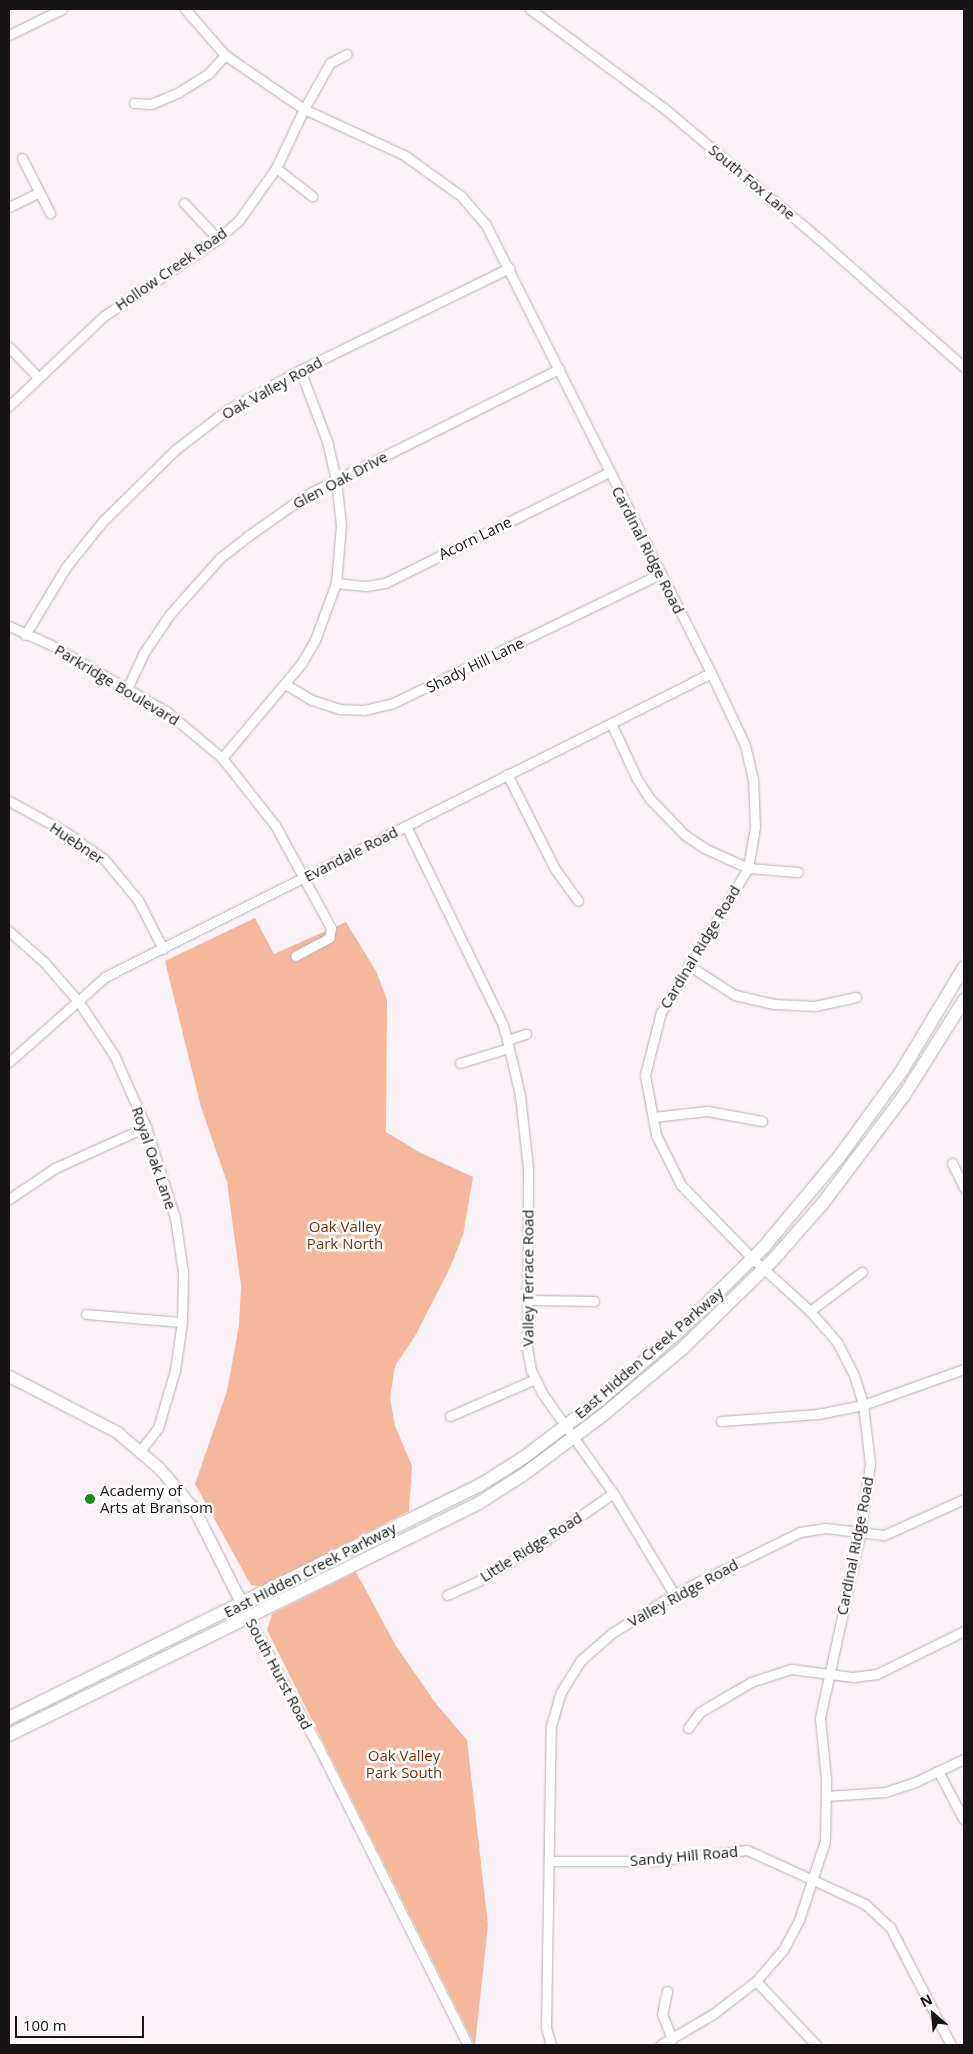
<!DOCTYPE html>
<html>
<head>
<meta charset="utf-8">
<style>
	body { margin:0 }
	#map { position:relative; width:973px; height:2054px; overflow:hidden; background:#fbf2f8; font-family:"Open Sans",sans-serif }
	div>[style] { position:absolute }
	.green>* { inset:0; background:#f5b89d }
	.roads { filter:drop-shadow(0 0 1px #bab2b7) drop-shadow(0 0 1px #bab2b7) }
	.minor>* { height:9px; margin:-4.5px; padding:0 4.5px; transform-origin:4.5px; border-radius:4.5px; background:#fff }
	.tertiary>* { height:11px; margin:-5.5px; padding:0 5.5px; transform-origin:5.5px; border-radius:5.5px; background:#fff }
	.secondary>* { height:12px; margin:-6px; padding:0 6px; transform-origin:6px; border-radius:6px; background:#fff }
	.dots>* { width:14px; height:14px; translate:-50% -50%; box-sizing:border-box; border:2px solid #fff; border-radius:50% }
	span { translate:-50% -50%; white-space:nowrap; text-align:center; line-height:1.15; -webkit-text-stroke:5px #fff; paint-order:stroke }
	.street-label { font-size:15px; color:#171416 }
	.park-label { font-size:15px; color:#7b3105 }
	.poi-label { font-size:15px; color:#171416 }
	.left { translate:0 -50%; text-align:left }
	.frame { position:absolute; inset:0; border:10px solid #171416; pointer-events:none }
	.north { position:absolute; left:908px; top:1989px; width:50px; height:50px; -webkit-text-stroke:4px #fff; paint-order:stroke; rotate:333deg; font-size:14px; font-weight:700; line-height:20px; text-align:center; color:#171416 }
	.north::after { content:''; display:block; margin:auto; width:18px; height:22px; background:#171416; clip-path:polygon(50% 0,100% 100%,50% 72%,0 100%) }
	.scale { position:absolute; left:15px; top:2016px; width:129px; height:22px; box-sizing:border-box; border:2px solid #171416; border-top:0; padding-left:6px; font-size:15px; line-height:18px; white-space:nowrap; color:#171416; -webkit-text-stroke:4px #fff; paint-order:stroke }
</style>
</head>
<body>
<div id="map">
	<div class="green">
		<div style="clip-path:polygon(255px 918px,274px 954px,346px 922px,376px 971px,387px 1000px,386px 1132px,419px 1152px,473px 1177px,463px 1235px,450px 1268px,415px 1336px,395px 1366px,390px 1398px,395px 1426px,412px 1466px,409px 1511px,261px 1587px,251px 1585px,195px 1484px,227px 1391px,239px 1325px,241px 1286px,227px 1182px,201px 1107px,165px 961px)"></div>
		<div style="clip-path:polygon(356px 1572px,396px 1646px,437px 1705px,467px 1740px,488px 1925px,475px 2045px,267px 1630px,272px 1614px)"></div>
	</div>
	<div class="roads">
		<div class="minor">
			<div style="left:185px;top:9px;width:61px;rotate:49deg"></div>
			<div style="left:225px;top:55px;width:96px;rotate:34.4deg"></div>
			<div style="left:304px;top:109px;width:110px;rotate:24.7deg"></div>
			<div style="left:404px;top:155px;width:70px;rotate:35.7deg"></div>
			<div style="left:461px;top:196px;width:38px;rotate:49deg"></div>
			<div style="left:486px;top:225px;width:501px;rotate:63.33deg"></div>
			<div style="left:711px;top:673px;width:80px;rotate:64.7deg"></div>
			<div style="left:745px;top:745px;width:35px;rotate:77deg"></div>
			<div style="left:753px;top:779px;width:48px;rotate:87.6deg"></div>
			<div style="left:755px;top:827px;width:42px;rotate:99.7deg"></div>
			<div style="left:748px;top:868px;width:168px;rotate:121.1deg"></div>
			<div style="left:661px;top:1012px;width:65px;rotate:104.3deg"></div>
			<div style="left:645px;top:1075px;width:61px;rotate:79.6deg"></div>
			<div style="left:656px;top:1135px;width:56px;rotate:63.4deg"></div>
			<div style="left:681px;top:1185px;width:103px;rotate:45.8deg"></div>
			<div style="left:753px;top:1259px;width:77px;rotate:42.4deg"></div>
			<div style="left:810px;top:1311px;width:41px;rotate:48.9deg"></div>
			<div style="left:837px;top:1342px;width:37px;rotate:63deg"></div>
			<div style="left:854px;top:1375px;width:31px;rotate:73deg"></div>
			<div style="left:863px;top:1405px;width:59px;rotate:83.2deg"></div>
			<div style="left:870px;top:1464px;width:71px;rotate:98.1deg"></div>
			<div style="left:860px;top:1534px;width:188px;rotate:102.3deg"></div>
			<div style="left:820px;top:1718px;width:61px;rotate:84.4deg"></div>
			<div style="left:826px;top:1779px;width:62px;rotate:90.9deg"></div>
			<div style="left:825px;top:1841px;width:83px;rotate:108.2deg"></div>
			<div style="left:799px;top:1920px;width:34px;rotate:118deg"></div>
			<div style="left:783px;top:1950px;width:41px;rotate:131.1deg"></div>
			<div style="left:756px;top:1981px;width:54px;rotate:142.5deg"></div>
			<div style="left:713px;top:2014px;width:61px;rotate:149.7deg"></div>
			<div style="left:530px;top:9px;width:167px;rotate:36.5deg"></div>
			<div style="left:664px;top:108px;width:202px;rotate:40.2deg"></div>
			<div style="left:818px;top:238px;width:195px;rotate:41.5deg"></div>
			<div style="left:9px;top:35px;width:59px;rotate:-26.1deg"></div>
			<div style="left:134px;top:103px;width:17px;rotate:3deg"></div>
			<div style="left:151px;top:104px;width:30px;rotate:-23deg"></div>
			<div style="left:179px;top:92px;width:34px;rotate:-32deg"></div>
			<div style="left:208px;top:74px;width:25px;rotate:-48deg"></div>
			<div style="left:22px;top:158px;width:62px;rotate:63deg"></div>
			<div style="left:276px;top:168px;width:46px;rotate:37.9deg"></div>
			<div style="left:184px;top:203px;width:50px;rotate:46.6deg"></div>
			<div style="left:9px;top:207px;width:32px;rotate:-26deg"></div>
			<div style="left:9px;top:347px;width:40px;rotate:46deg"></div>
			<div style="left:9px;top:406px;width:131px;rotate:-43.5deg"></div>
			<div style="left:104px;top:316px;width:138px;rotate:-34deg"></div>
			<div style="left:218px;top:239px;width:28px;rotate:-42deg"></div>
			<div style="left:239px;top:220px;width:64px;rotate:-54.6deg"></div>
			<div style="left:276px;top:168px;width:65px;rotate:-64.6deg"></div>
			<div style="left:304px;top:109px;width:53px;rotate:-60.5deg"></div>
			<div style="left:330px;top:63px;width:19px;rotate:-28deg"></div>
			<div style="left:336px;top:583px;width:30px;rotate:6deg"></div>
			<div style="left:366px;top:586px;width:19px;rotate:-9deg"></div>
			<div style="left:385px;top:583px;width:251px;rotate:-26.3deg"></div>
			<div style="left:9px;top:626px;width:46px;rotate:24.3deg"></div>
			<div style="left:51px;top:645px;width:133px;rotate:29.9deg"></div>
			<div style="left:166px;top:711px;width:73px;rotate:40deg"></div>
			<div style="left:222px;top:758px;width:85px;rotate:51.7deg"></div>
			<div style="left:275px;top:825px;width:117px;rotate:61.5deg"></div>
			<div style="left:331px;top:928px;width:10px;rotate:101deg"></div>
			<div style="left:329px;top:938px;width:38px;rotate:152deg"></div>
			<div style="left:25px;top:635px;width:79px;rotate:-58.9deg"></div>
			<div style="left:66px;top:567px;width:59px;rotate:-51.2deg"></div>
			<div style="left:103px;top:521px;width:101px;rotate:-44.6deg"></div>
			<div style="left:175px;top:450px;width:66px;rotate:-37.6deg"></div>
			<div style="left:227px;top:410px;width:83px;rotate:-28.7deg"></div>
			<div style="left:300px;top:370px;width:233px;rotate:-26deg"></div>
			<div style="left:285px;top:684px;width:31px;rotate:31deg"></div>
			<div style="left:312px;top:700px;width:28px;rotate:18deg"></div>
			<div style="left:339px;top:709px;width:25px;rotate:2deg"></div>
			<div style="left:364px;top:710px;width:28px;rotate:-13deg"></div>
			<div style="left:391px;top:704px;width:299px;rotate:-25.8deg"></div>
			<div style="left:127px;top:689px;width:38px;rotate:-65deg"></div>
			<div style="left:143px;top:654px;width:48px;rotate:-56deg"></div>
			<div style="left:170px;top:614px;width:75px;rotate:-48.2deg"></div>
			<div style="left:220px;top:558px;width:36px;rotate:-38deg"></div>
			<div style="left:248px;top:536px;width:71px;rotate:-35.3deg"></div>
			<div style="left:306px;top:495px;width:283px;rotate:-26.5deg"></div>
			<div style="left:611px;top:723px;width:62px;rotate:65.1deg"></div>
			<div style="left:637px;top:779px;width:24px;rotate:57deg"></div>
			<div style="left:650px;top:799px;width:50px;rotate:45.8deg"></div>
			<div style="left:685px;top:835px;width:25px;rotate:34deg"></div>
			<div style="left:706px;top:849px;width:46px;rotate:24.3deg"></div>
			<div style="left:748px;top:868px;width:50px;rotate:4.6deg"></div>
			<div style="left:222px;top:758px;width:123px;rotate:-50deg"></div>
			<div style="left:301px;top:664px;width:28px;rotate:-60deg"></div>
			<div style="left:315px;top:640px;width:61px;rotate:-69.8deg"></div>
			<div style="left:336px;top:583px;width:58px;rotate:-85.1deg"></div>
			<div style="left:341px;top:525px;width:45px;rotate:-96.3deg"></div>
			<div style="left:336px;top:480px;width:37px;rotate:-103deg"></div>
			<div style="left:328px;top:444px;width:79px;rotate:-110.7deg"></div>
			<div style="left:507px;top:774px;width:106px;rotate:63.2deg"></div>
			<div style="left:555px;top:869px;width:39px;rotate:54deg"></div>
			<div style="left:9px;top:801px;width:63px;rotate:28.6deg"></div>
			<div style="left:64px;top:831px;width:49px;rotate:35deg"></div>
			<div style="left:104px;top:859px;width:53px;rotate:50.3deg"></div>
			<div style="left:138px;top:900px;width:55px;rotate:63deg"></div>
			<div style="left:406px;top:826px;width:221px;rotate:64deg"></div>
			<div style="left:503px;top:1025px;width:16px;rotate:75deg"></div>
			<div style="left:507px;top:1040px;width:57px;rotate:76.7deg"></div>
			<div style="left:520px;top:1095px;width:74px;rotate:83.8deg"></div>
			<div style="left:528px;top:1169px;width:179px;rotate:90.3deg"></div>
			<div style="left:527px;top:1348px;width:22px;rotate:80deg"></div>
			<div style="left:531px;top:1370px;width:25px;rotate:64deg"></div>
			<div style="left:542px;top:1393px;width:123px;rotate:54.6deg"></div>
			<div style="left:613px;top:1493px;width:118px;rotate:58.9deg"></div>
			<div style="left:9px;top:931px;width:47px;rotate:41.5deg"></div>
			<div style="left:44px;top:962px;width:52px;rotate:48.9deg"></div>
			<div style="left:78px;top:1001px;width:65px;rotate:56.3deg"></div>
			<div style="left:114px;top:1055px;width:79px;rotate:66deg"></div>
			<div style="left:146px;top:1127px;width:96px;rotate:72.3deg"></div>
			<div style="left:175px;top:1218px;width:55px;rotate:81.6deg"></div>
			<div style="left:183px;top:1272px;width:50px;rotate:91.1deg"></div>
			<div style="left:182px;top:1322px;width:49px;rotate:98.3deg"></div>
			<div style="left:175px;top:1370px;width:60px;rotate:106.3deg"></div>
			<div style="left:158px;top:1428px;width:28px;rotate:128deg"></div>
			<div style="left:688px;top:965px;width:56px;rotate:32.6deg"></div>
			<div style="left:735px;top:995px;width:40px;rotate:13deg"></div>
			<div style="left:774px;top:1004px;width:41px;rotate:2.8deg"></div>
			<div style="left:815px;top:1006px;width:42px;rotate:-12.4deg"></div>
			<div style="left:507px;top:1040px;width:20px;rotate:-18deg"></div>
			<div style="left:9px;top:1062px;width:128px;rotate:-41.5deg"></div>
			<div style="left:105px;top:977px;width:678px;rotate:-26.64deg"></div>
			<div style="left:460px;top:1063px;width:51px;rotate:-17deg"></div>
			<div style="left:653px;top:1117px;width:54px;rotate:-6.3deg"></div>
			<div style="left:707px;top:1111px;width:56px;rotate:10.3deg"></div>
			<div style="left:952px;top:1163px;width:28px;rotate:64deg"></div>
			<div style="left:9px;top:1199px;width:55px;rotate:-34deg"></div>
			<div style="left:55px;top:1168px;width:100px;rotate:-24.3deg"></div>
			<div style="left:528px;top:1300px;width:66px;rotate:0.9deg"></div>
			<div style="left:810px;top:1311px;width:65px;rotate:-36.9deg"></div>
			<div style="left:86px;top:1314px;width:96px;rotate:4.8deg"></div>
			<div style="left:450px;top:1416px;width:93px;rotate:-23.5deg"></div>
			<div style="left:721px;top:1421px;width:97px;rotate:-4.1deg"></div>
			<div style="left:818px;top:1414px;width:46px;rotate:-11.3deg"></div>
			<div style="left:863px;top:1405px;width:107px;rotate:-19.6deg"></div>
			<div style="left:447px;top:1595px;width:36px;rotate:-24deg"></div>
			<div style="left:480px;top:1580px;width:77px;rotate:-31.2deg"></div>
			<div style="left:546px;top:1540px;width:82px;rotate:-35deg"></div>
			<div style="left:249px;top:1618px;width:150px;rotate:61.7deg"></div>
			<div style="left:320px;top:1750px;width:330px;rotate:63.4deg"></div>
			<div style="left:688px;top:1728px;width:20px;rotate:-53deg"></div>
			<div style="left:700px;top:1712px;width:59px;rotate:-30.5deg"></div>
			<div style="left:751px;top:1682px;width:42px;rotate:-18deg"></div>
			<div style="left:791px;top:1669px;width:63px;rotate:7.4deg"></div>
			<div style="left:853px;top:1677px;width:24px;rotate:-7deg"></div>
			<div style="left:877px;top:1674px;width:97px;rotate:-26.3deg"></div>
			<div style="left:938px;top:1771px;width:55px;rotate:62deg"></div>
			<div style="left:826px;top:1796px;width:59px;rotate:-3.9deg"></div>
			<div style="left:885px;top:1792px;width:29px;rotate:-18deg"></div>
			<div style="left:913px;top:1783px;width:56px;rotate:-25.2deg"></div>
			<div style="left:549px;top:1861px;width:103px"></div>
			<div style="left:652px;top:1861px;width:96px;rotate:-6.6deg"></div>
			<div style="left:747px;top:1850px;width:72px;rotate:24.4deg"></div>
			<div style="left:813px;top:1880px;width:57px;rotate:24.8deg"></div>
			<div style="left:865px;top:1904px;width:34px;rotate:43deg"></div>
			<div style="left:890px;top:1927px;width:133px;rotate:62.7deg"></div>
			<div style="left:756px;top:1981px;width:88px;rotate:46.8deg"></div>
			<div style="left:667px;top:1991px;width:24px;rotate:102deg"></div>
			<div style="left:662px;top:2014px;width:27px;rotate:68deg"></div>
			<div style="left:551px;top:2045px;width:18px;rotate:-106deg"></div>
			<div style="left:546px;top:2028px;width:302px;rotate:-89.1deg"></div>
			<div style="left:551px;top:1726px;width:35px;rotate:-74deg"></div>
			<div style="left:561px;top:1692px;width:36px;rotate:-58deg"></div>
			<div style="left:580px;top:1661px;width:43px;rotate:-41.2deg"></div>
			<div style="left:612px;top:1633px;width:73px;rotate:-32.2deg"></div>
			<div style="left:674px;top:1594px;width:140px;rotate:-26.2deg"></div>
			<div style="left:800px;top:1532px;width:26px;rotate:-9deg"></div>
			<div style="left:826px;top:1528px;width:58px;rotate:6.9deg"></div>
			<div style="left:884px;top:1535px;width:88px;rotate:-24.2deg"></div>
		</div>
		<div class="tertiary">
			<div style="left:9px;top:1376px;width:122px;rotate:27.4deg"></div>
			<div style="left:117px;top:1432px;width:55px;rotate:40.6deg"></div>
			<div style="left:159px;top:1468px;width:54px;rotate:49.5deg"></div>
			<div style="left:194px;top:1509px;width:122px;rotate:63.2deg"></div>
		</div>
		<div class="secondary">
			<div style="left:9px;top:1718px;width:525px;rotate:-26.32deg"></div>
			<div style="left:480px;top:1485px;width:51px;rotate:-32.1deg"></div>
			<div style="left:523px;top:1458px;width:98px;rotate:-37.1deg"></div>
			<div style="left:601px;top:1399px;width:103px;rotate:-41.1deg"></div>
			<div style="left:679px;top:1331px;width:118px;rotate:-44.7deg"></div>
			<div style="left:763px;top:1248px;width:119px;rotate:-50.1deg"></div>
			<div style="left:839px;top:1157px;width:105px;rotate:-53.9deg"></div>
			<div style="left:901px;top:1072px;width:122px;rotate:-59deg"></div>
			<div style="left:9px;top:1735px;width:524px;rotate:-26.27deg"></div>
			<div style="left:479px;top:1503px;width:52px;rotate:-32.5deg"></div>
			<div style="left:523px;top:1475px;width:100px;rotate:-36.9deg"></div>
			<div style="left:603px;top:1415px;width:103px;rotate:-39.9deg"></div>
			<div style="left:682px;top:1349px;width:127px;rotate:-44.4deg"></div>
			<div style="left:773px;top:1260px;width:76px;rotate:-48.7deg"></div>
			<div style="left:823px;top:1203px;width:133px;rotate:-53deg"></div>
			<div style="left:903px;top:1097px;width:115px;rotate:-57.8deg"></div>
		</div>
	</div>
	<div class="dots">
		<div style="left:90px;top:1499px;background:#138e19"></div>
	</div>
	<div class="street-label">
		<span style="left:752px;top:182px;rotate:40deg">South Fox Lane</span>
		<span style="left:171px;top:269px;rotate:-35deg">Hollow Creek Road</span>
		<span style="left:272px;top:388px;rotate:-29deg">Oak Valley Road</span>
		<span style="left:340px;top:480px;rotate:-28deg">Glen Oak Drive</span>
		<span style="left:475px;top:538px;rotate:-26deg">Acorn Lane</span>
		<span style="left:648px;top:550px;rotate:63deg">Cardinal Ridge Road</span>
		<span style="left:475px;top:665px;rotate:-26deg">Shady Hill Lane</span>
		<span style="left:117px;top:685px;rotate:31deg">Parkridge Boulevard</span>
		<span style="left:77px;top:843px;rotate:34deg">Huebner</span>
		<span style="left:351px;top:854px;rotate:-27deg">Evandale Road</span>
		<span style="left:700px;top:947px;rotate:-59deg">Cardinal Ridge Road</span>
		<span style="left:154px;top:1158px;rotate:71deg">Royal Oak Lane</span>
		<span style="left:528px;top:1278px;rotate:-90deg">Valley Terrace Road</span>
		<span style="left:649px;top:1353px;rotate:-41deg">East Hidden Creek Parkway</span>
		<span style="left:855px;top:1546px;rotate:-79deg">Cardinal Ridge Road</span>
		<span style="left:531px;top:1547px;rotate:-32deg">Little Ridge Road</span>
		<span style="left:310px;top:1570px;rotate:-27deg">East Hidden Creek Parkway</span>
		<span style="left:683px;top:1593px;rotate:-29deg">Valley Ridge Road</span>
		<span style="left:279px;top:1674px;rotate:62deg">South Hurst Road</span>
		<span style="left:684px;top:1856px;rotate:-5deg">Sandy Hill Road</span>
	</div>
	<div class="park-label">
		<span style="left:345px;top:1235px">Oak Valley<br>Park North</span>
		<span style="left:404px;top:1764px">Oak Valley<br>Park South</span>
	</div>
	<div class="poi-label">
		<span class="left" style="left:100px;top:1499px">Academy of<br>Arts at Bransom</span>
	</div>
	<div class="frame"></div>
	<div class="north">N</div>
	<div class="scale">100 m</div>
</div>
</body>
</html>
